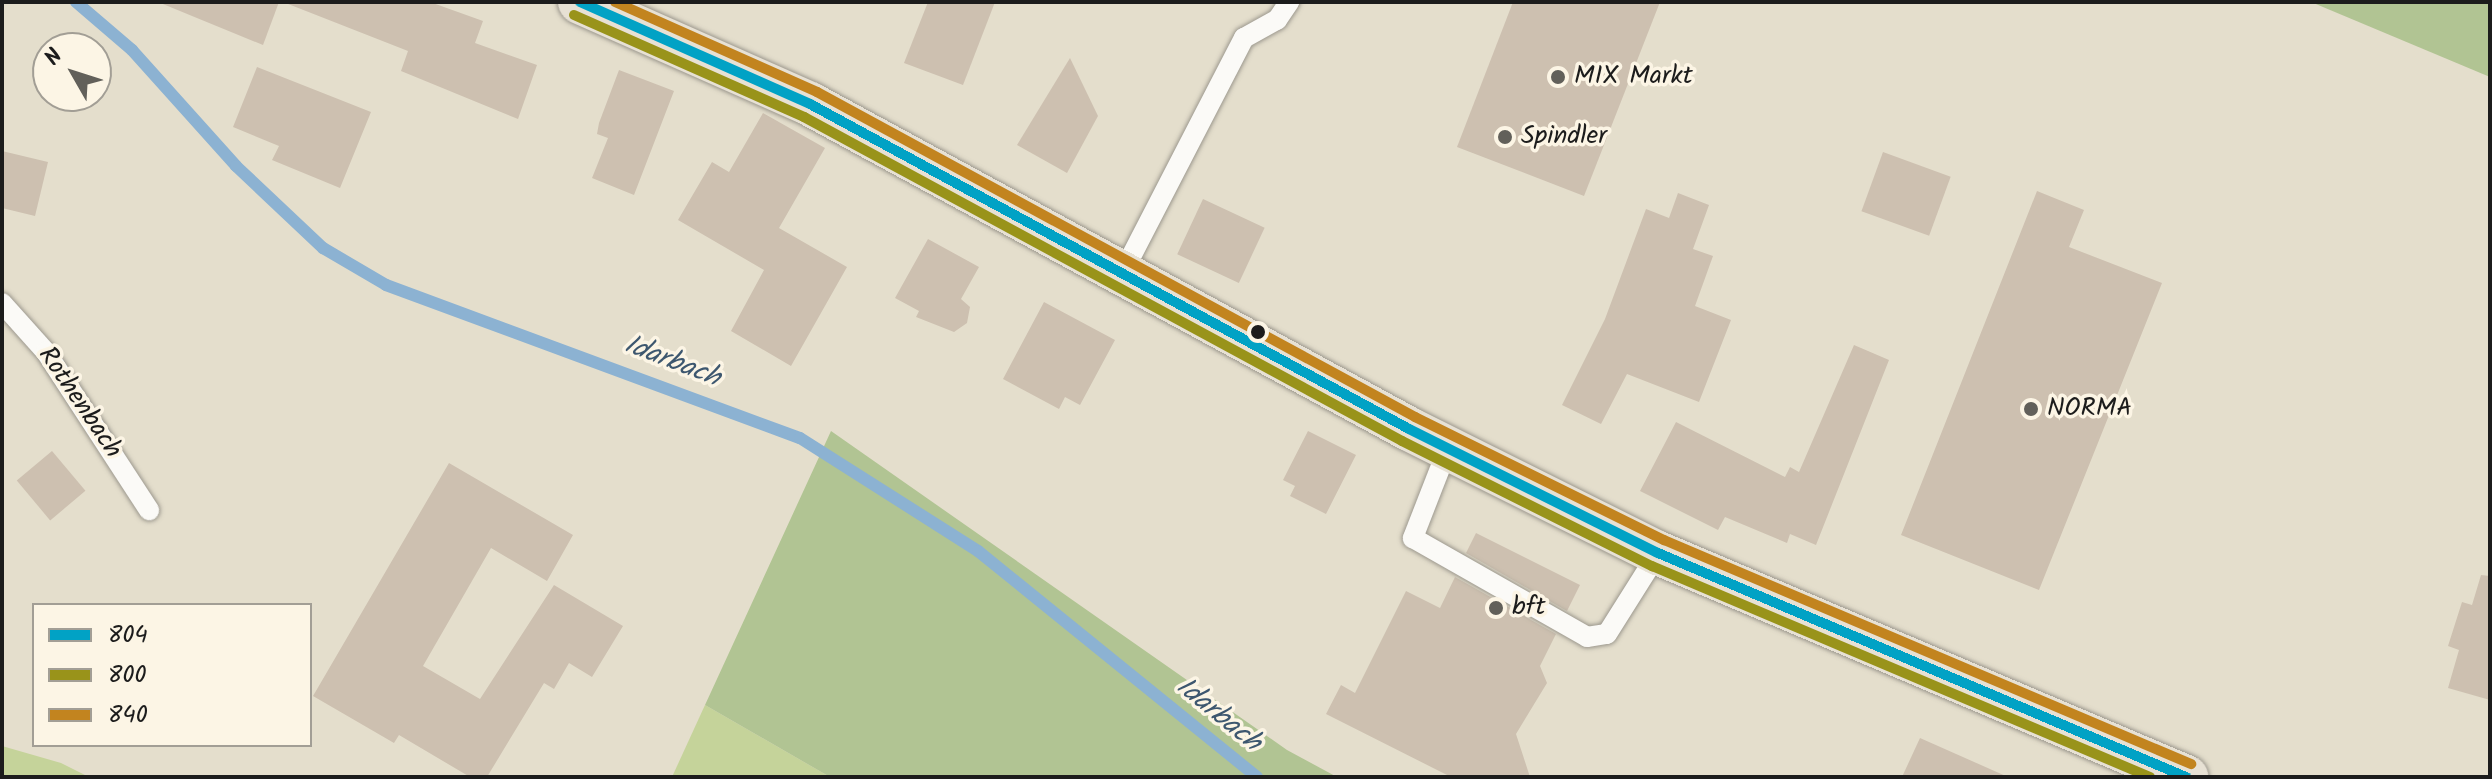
<!DOCTYPE html>
<html>
<head>
<meta charset="utf-8">
<style>
	body { margin:0 }
	#map { position:relative; width:2492px; height:779px; overflow:hidden; background:#e4decc; font-family:Kalam,sans-serif }
	div>[style] { position:absolute }
	.green>* { inset:0; background:#c5d39a }
	.forest>* { inset:0; background:#b1c493 }
	.stream>* { height:12px; margin:-6px; padding:0 6px; transform-origin:6px; border-radius:6px; background:#8cb2d2 }
	.building>* { inset:0; background:#cdc0b0; transform-origin:0 0 }
	.roads { filter:drop-shadow(0 0 2px #9c988e) drop-shadow(0 0 2px #9c988e) }
	.service>* { height:20px; margin:-10px; padding:0 10px; transform-origin:10px; border-radius:10px; background:#fbfaf7 }
	.primary>* { height:44px; margin:-22px; padding:0 22px; transform-origin:22px; border-radius:22px; background:#e7e1d4 }
	.bus-1>* { height:10px; margin:-5px; padding:0 5px; transform-origin:5px; border-radius:5px; background:#01a2c5 }
	.bus-2>* { height:10px; margin:-5px; padding:0 5px; transform-origin:5px; border-radius:5px; background:#99931a }
	.bus-3>* { height:10px; margin:-5px; padding:0 5px; transform-origin:5px; border-radius:5px; background:#c2841f }
	.dots>* { width:22px; height:22px; translate:-50% -50%; box-sizing:border-box; border:4px solid #fcf5e5; border-radius:50% }
	span { translate:-50% -50%; white-space:nowrap; text-align:center; line-height:1.15; -webkit-text-stroke:7px #fcf5e5; paint-order:stroke }
	.poi-label { font-size:26px; color:#1c1c1c }
	.left { translate:0 -50%; text-align:left }
	.street-label { font-size:26px; color:#1c1c1c }
	.water-label { font-size:28px; color:#3d576f; font-style:italic }
	.frame { position:absolute; inset:0; border:4px solid #1c1c1c; pointer-events:none }
	.legend { position:absolute; left:32px; top:603px; width:280px; height:144px; box-sizing:border-box; background:#fcf5e5; border:2px solid #a29e95; margin:0; padding:10px 14px; list-style:none; font-size:24px; color:#1c1c1c }
	.legend li { display:flex; align-items:center; gap:16px; height:40px }
	.legend b { width:40px; border:2px solid #a29e95 }
	.north { position:absolute; left:32px; top:32px; width:80px; height:80px; box-sizing:border-box; background:#fcf5e5; border:2px solid #a29e95; border-radius:50%; rotate:309deg; font-size:22px; font-weight:700; line-height:32px; text-align:center; color:#1c1c1c }
	.north::after { content:''; display:block; margin:auto; width:28px; height:36px; background:#62605a; clip-path:polygon(50% 0,100% 100%,50% 72%,0 100%) }
</style>
</head>
<body>
<div id="map">
	<div class="green">
		<div style="clip-path:polygon(705px 705px,830px 777px,672px 777px)"></div>
		<div style="clip-path:polygon(2px 746px,61px 763px,89px 777px,2px 777px)"></div>
	</div>
	<div class="forest">
		<div style="clip-path:polygon(2311px 2px,2490px 2px,2490px 77px)"></div>
		<div style="clip-path:polygon(831px 431px,1287px 750px,1337px 777px,830px 777px,705px 705px)"></div>
	</div>
	<div class="stream">
		<div style="left:76px;top:2px;width:74px;rotate:40.6deg"></div>
		<div style="left:132px;top:50px;width:156px;rotate:48.1deg"></div>
		<div style="left:236px;top:166px;width:120px;rotate:43.3deg"></div>
		<div style="left:323px;top:248px;width:73px;rotate:30.4deg"></div>
		<div style="left:386px;top:285px;width:441px;rotate:20.3deg"></div>
		<div style="left:800px;top:438px;width:211px;rotate:32.4deg"></div>
		<div style="left:978px;top:551px;width:359px;rotate:39deg"></div>
	</div>
	<div class="building">
		<div style="clip-path:polygon(158px 2px,279px 2px,263px 45px)"></div>
		<div style="clip-path:polygon(283px 2px,430px 2px,483px 21px,475px 43px,537px 65px,518px 119px,401px 71px,408px 51px)"></div>
		<div style="clip-path:polygon(928px 2px,995px 2px,963px 85px,904px 63px)"></div>
		<div style="clip-path:polygon(1513px 2px,1660px 2px,1584px 196px,1457px 147px)"></div>
		<div style="clip-path:polygon(1070px 58px,1098px 116px,1067px 173px,1017px 145px)"></div>
		<div style="clip-path:polygon(257px 67px,371px 112px,340px 188px,272px 160px,279px 146px,233px 127px)"></div>
		<div style="clip-path:polygon(619px 70px,674px 91px,634px 195px,592px 178px,608px 138px,597px 134px,599px 123px)"></div>
		<div style="clip-path:polygon(763px 113px,825px 148px,779px 228px,847px 267px,791px 366px,731px 331px,764px 270px,678px 220px,712px 162px,729px 172px)"></div>
		<div style="clip-path:polygon(2px 151px,48px 162px,35px 216px,2px 208px)"></div>
		<div style="left:1883px;top:152px;width:72px;height:63px;rotate:20deg"></div>
		<div style="clip-path:polygon(2037px 191px,2084px 210px,2069px 247px,2162px 283px,2039px 590px,1901px 535px)"></div>
		<div style="clip-path:polygon(1678px 193px,1709px 205px,1693px 249px,1713px 256px,1695px 306px,1731px 320px,1699px 402px,1627px 374px,1601px 424px,1562px 405px,1605px 319px,1646px 209px,1669px 218px)"></div>
		<div style="left:1203px;top:199px;width:68px;height:61px;rotate:25deg"></div>
		<div style="clip-path:polygon(928px 239px,979px 267px,961px 299px,970px 307px,967px 323px,954px 332px,916px 317px,919px 311px,895px 298px)"></div>
		<div style="clip-path:polygon(1044px 302px,1115px 340px,1080px 405px,1065px 397px,1059px 409px,1003px 379px)"></div>
		<div style="clip-path:polygon(1854px 345px,1889px 360px,1816px 545px,1790px 534px,1787px 543px,1725px 517px,1718px 530px,1640px 491px,1676px 422px,1785px 477px,1790px 467px,1799px 472px)"></div>
		<div style="clip-path:polygon(1308px 431px,1356px 455px,1326px 514px,1290px 496px,1295px 486px,1283px 480px)"></div>
		<div style="left:52px;top:451px;width:52px;height:46px;rotate:50deg"></div>
		<div style="clip-path:polygon(449px 463px,573px 535px,547px 581px,491px 548px,423px 666px,480px 699px,554px 585px,623px 626px,592px 677px,569px 663px,554px 689px,544px 683px,487px 777px,470px 777px,399px 735px,394px 743px,313px 696px)"></div>
		<div style="clip-path:polygon(1476px 533px,1580px 585px,1567px 611px,1466px 553px)"></div>
		<div style="clip-path:polygon(2481px 575px,2490px 576px,2490px 700px,2448px 688px,2459px 650px,2448px 646px,2462px 602px,2472px 605px)"></div>
		<div style="clip-path:polygon(1455px 577px,1556px 634px,1540px 666px,1547px 683px,1516px 734px,1530px 777px,1451px 777px,1326px 714px,1341px 685px,1355px 693px,1406px 591px,1440px 608px)"></div>
		<div style="clip-path:polygon(1920px 738px,2008px 777px,1902px 777px)"></div>
	</div>
	<div class="roads">
		<div class="service">
			<div style="left:1121px;top:276px;width:268px;rotate:-62.7deg"></div>
			<div style="left:1244px;top:38px;width:38px;rotate:-29deg"></div>
			<div style="left:1277px;top:20px;width:22px;rotate:-56deg"></div>
			<div style="left:2px;top:303px;width:66px;rotate:48.1deg"></div>
			<div style="left:46px;top:352px;width:189px;rotate:56.9deg"></div>
			<div style="left:1448px;top:448px;width:97px;rotate:111.3deg"></div>
			<div style="left:1413px;top:538px;width:200px;rotate:29.6deg"></div>
			<div style="left:1587px;top:637px;width:20px;rotate:-9deg"></div>
			<div style="left:1607px;top:634px;width:96px;rotate:-57.8deg"></div>
		</div>
		<div class="primary">
			<div style="left:580px;top:2px;width:252px;rotate:23.9deg"></div>
			<div style="left:810px;top:104px;width:681px;rotate:28.48deg"></div>
			<div style="left:1409px;top:429px;width:278px;rotate:26.5deg"></div>
			<div style="left:1658px;top:553px;width:574px;rotate:22.99deg"></div>
		</div>
	</div>
	<div class="bus-1">
		<div style="left:580px;top:2px;width:252px;rotate:23.9deg"></div>
		<div style="left:810px;top:104px;width:681px;rotate:28.48deg"></div>
		<div style="left:1409px;top:429px;width:278px;rotate:26.5deg"></div>
		<div style="left:1658px;top:553px;width:574px;rotate:22.99deg"></div>
	</div>
	<div class="bus-2">
		<div style="left:574px;top:15px;width:252px;rotate:23.9deg"></div>
		<div style="left:804px;top:117px;width:680px;rotate:28.45deg"></div>
		<div style="left:1402px;top:441px;width:280px;rotate:26.6deg"></div>
		<div style="left:1652px;top:566px;width:541px;rotate:22.96deg"></div>
	</div>
	<div class="bus-3">
		<div style="left:615px;top:2px;width:221px;rotate:24deg"></div>
		<div style="left:817px;top:92px;width:681px;rotate:28.52deg"></div>
		<div style="left:1415px;top:417px;width:278px;rotate:26.3deg"></div>
		<div style="left:1664px;top:540px;width:573px;rotate:23.03deg"></div>
	</div>
	<div class="dots">
		<div style="left:1558px;top:77px;background:#62605a"></div>
		<div style="left:1505px;top:137px;background:#62605a"></div>
		<div style="left:1258px;top:332px;background:#1c1c1c"></div>
		<div style="left:2031px;top:409px;background:#62605a"></div>
		<div style="left:1496px;top:608px;background:#62605a"></div>
	</div>
	<div class="poi-label">
		<span class="left" style="left:1574px;top:77px">MIX Markt</span>
		<span class="left" style="left:1521px;top:137px">Spindler</span>
		<span class="left" style="left:2047px;top:409px">NORMA</span>
		<span class="left" style="left:1512px;top:608px">bft</span>
	</div>
	<div class="street-label">
		<span style="left:79px;top:403px;rotate:56deg">Rothenbach</span>
	</div>
	<div class="water-label">
		<span style="left:672px;top:362px;rotate:21deg">Idarbach</span>
		<span style="left:1218px;top:715px;rotate:39deg">Idarbach</span>
	</div>
	<div class="frame"></div>
	<ul class="legend">
	<li><b style="height:10px;background:#01a2c5"></b>804</li>
	<li><b style="height:10px;background:#99931a"></b>800</li>
	<li><b style="height:10px;background:#c2841f"></b>840</li>
	</ul>
	<div class="north">N</div>
</div>
</body>
</html>
